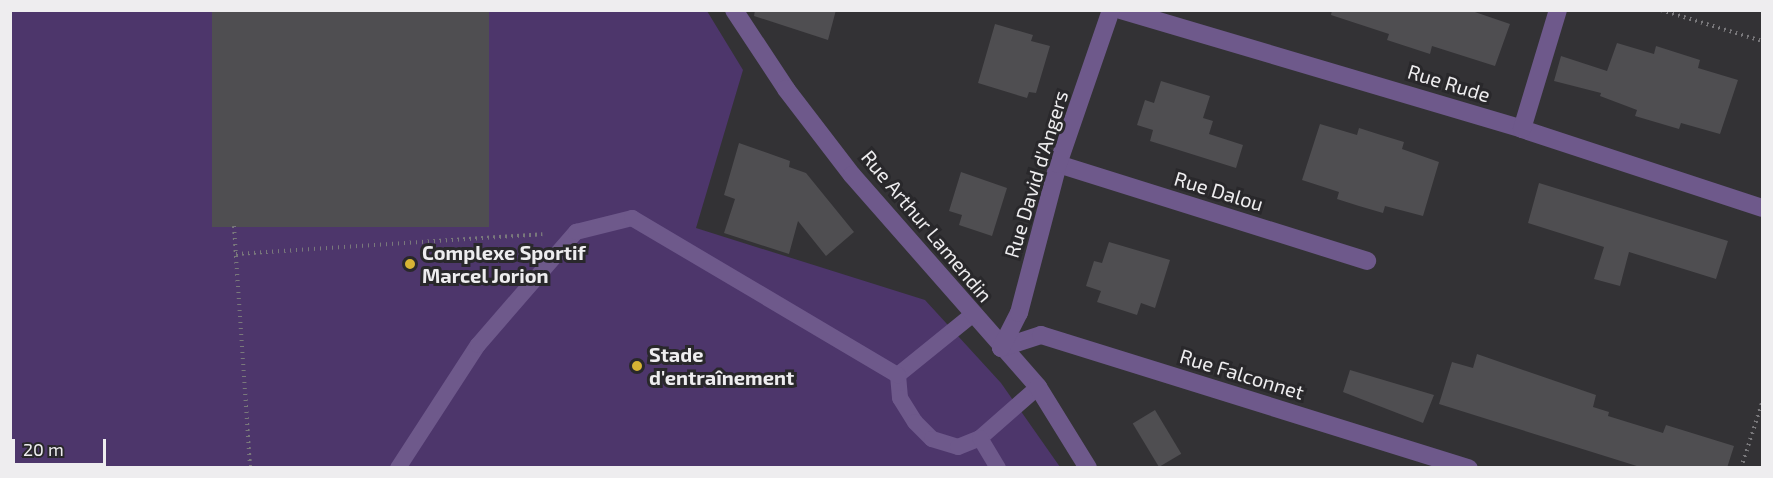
<!DOCTYPE html>
<html>
<head>
<meta charset="utf-8">
<style>
	body { margin:0 }
	#map { position:relative; width:1773px; height:478px; overflow:hidden; background:#333235; font-family:"Exo 2",sans-serif }
	div>[style] { position:absolute }
	.green>* { inset:0; background:#4d366b }
	.building>* { inset:0; background:#4f4e51; transform-origin:0 0 }
	.path>* { height:4px; margin-top:-2px; transform-origin:0; background:repeating-linear-gradient(90deg,#79787b 0 1.5px,transparent 0 6px) }
	.lane>* { height:16px; margin:-8px; padding:0 8px; transform-origin:8px; border-radius:8px; background:#6e598b }
	.street>* { height:18px; margin:-9px; padding:0 9px; transform-origin:9px; border-radius:9px; background:#6e598b }
	.dots>* { width:16px; height:16px; translate:-50% -50%; box-sizing:border-box; border:3px solid #29282b; border-radius:50% }
	span { translate:-50% -50%; white-space:nowrap; text-align:center; line-height:1.15; -webkit-text-stroke:6px #29282b; paint-order:stroke }
	.street-label { font-size:20px; color:#eeedef }
	.poi-label { font-size:20px; color:#eeedef; font-weight:700 }
	.left { translate:0 -50%; text-align:left }
	.frame { position:absolute; inset:0; border:12px solid #eeedef; pointer-events:none }
	.scale { position:absolute; left:12px; top:439px; width:94px; height:27px; box-sizing:border-box; border:3px solid #eeedef; border-top:0; padding-left:8px; font-size:18px; line-height:21px; white-space:nowrap; color:#eeedef; -webkit-text-stroke:4px #29282b; paint-order:stroke }
</style>
</head>
<body>
<div id="map">
	<div class="green">
		<div style="clip-path:polygon(10px 11px,707px 11px,743px 70px,696px 228px,925px 300px,1001px 383px,1060px 467px,11px 467px)"></div>
	</div>
	<div class="building">
		<div style="left:212px;top:10px;width:277px;height:217px"></div>
		<div style="clip-path:polygon(755px 10px,836px 10px,828px 40px,754px 16px)"></div>
		<div style="clip-path:polygon(1332px 10px,1469px 10px,1510px 24px,1495px 66px,1432px 46px,1430px 54px,1387px 40px,1389px 34px,1331px 15px)"></div>
		<div style="clip-path:polygon(995px 24px,1033px 35px,1031px 41px,1050px 46px,1036px 93px,1029px 92px,1027px 98px,978px 83px)"></div>
		<div style="clip-path:polygon(1617px 43px,1654px 54px,1656px 46px,1700px 60px,1698px 68px,1738px 80px,1720px 134px,1681px 123px,1679px 129px,1635px 116px,1637px 110px,1600px 96px,1601px 93px,1554px 81px,1561px 56px,1607px 71px)"></div>
		<div style="clip-path:polygon(1161px 81px,1210px 96px,1203px 118px,1213px 121px,1209px 134px,1243px 145px,1236px 168px,1150px 141px,1153px 130px,1137px 125px,1145px 100px,1154px 103px)"></div>
		<div style="clip-path:polygon(1320px 124px,1357px 135px,1359px 128px,1381px 135px,1404px 142px,1402px 149px,1439px 162px,1423px 216px,1385px 206px,1383px 213px,1359px 206px,1337px 199px,1339px 192px,1302px 180px)"></div>
		<div style="clip-path:polygon(739px 143px,790px 161px,789px 167px,806px 173px,854px 232px,826px 256px,798px 221px,789px 254px,724px 233px,735px 199px,724px 195px)"></div>
		<div style="clip-path:polygon(961px 172px,1007px 188px,992px 236px,959px 225px,962px 215px,949px 211px)"></div>
		<div style="clip-path:polygon(1539px 183px,1728px 241px,1716px 279px,1629px 252px,1620px 286px,1594px 279px,1604px 247px,1528px 223px)"></div>
		<div style="clip-path:polygon(1109px 242px,1170px 260px,1155px 308px,1141px 303px,1137px 315px,1097px 302px,1101px 291px,1086px 286px,1094px 261px,1102px 263px)"></div>
		<div style="clip-path:polygon(1477px 354px,1596px 395px,1593px 407px,1609px 412px,1608px 416px,1663px 433px,1666px 425px,1734px 446px,1727px 468px,1640px 467px,1439px 404px,1452px 362px,1473px 368px)"></div>
		<div style="clip-path:polygon(1350px 370px,1434px 395px,1423px 423px,1343px 392px)"></div>
		<div style="left:1155px;top:410px;width:51px;height:26px;rotate:59deg"></div>
	</div>
	<div class="path">
		<div style="left:1661px;top:10px;width:106px;rotate:17.1deg"></div>
		<div style="left:234px;top:226px;width:243px;rotate:86.2deg"></div>
		<div style="left:236px;top:254px;width:307px;rotate:-3.7deg"></div>
		<div style="left:1741px;top:468px;width:68px;rotate:-72.1deg"></div>
	</div>
	<div class="lane">
		<div style="left:972px;top:315px;width:95px;rotate:141deg"></div>
		<div style="left:898px;top:375px;width:23px;rotate:85deg"></div>
		<div style="left:900px;top:398px;width:28px;rotate:58deg"></div>
		<div style="left:915px;top:422px;width:24px;rotate:45deg"></div>
		<div style="left:932px;top:439px;width:27px;rotate:17deg"></div>
		<div style="left:958px;top:447px;width:24px;rotate:-22deg"></div>
		<div style="left:980px;top:438px;width:77px;rotate:-41.3deg"></div>
		<div style="left:980px;top:438px;width:35px;rotate:59deg"></div>
		<div style="left:398px;top:468px;width:147px;rotate:-57deg"></div>
		<div style="left:478px;top:345px;width:150px;rotate:-49.1deg"></div>
		<div style="left:576px;top:232px;width:58px;rotate:-14deg"></div>
		<div style="left:632px;top:218px;width:309px;rotate:30.6deg"></div>
	</div>
	<div class="street">
		<div style="left:734px;top:10px;width:95px;rotate:56.6deg"></div>
		<div style="left:786px;top:89px;width:108px;rotate:52.5deg"></div>
		<div style="left:852px;top:175px;width:282px;rotate:48.7deg"></div>
		<div style="left:1038px;top:387px;width:95px;rotate:58.3deg"></div>
		<div style="left:1121px;top:10px;width:418px;rotate:16.5deg"></div>
		<div style="left:1522px;top:129px;width:253px;rotate:18.2deg"></div>
		<div style="left:1522px;top:129px;width:124px;rotate:-73.2deg"></div>
		<div style="left:1058px;top:164px;width:324px;rotate:17.4deg"></div>
		<div style="left:1001px;top:348px;width:42px;rotate:-18deg"></div>
		<div style="left:1041px;top:335px;width:448px;rotate:17.3deg"></div>
		<div style="left:1001px;top:348px;width:39px;rotate:-63deg"></div>
		<div style="left:1019px;top:313px;width:154px;rotate:-75.3deg"></div>
		<div style="left:1058px;top:164px;width:163px;rotate:-71deg"></div>
	</div>
	<div class="dots">
		<div style="left:410px;top:264px;background:#d7b434"></div>
		<div style="left:637px;top:366px;background:#d7b434"></div>
	</div>
	<div class="street-label">
		<span style="left:1449px;top:83px;rotate:17deg">Rue Rude</span>
		<span style="left:1036px;top:174px;rotate:-73deg">Rue David d'Angers</span>
		<span style="left:1219px;top:191px;rotate:17deg">Rue Dalou</span>
		<span style="left:927px;top:226px;rotate:50deg">Rue Arthur Lamendin</span>
		<span style="left:1242px;top:374px;rotate:17deg">Rue Falconnet</span>
	</div>
	<div class="poi-label">
		<span class="left" style="left:422px;top:264px">Complexe Sportif<br>Marcel Jorion</span>
		<span class="left" style="left:649px;top:366px">Stade<br>d'entraînement</span>
	</div>
	<div class="frame"></div>
	<div class="scale">20 m</div>
</div>
</body>
</html>
